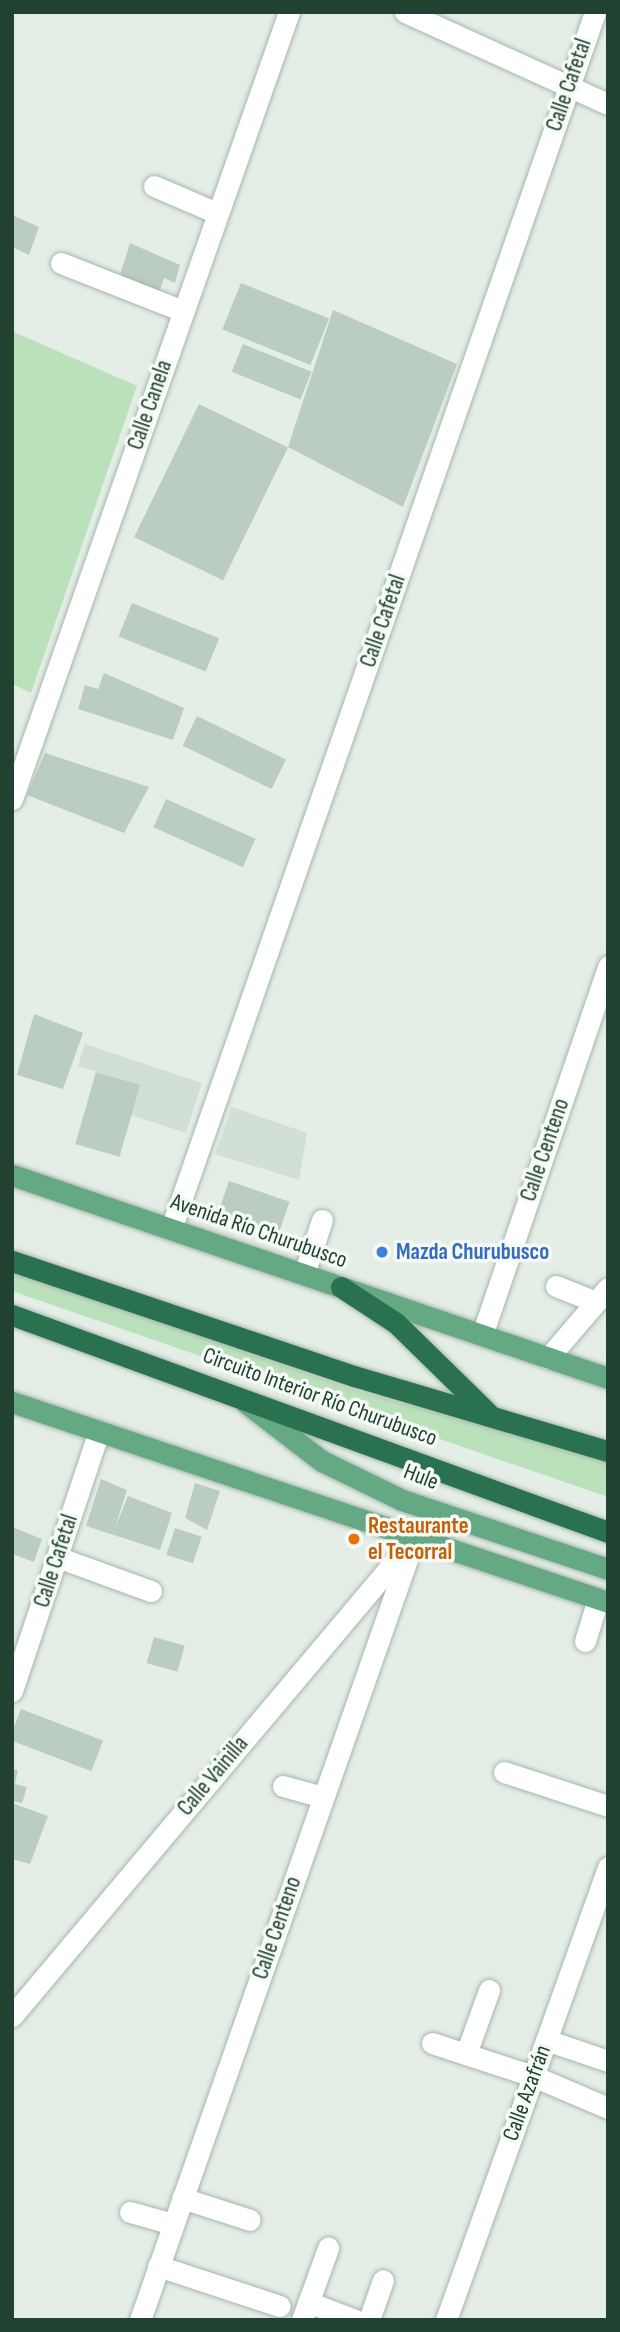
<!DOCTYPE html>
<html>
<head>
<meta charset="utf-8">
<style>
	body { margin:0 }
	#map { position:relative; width:620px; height:2332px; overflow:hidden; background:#e4eee7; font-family:"Sofia Sans Condensed",sans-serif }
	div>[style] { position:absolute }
	.built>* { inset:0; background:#d1dfd5 }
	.green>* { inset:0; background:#bbe1bb }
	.building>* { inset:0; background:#bbcdc1; transform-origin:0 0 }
	.roads { filter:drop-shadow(0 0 2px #a6b7ac) drop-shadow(0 0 2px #a6b7ac) }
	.minor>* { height:21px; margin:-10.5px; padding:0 10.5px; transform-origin:10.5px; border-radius:10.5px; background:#fff }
	.major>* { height:21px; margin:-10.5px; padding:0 10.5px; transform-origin:10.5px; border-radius:10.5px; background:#64a884 }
	.highway>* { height:21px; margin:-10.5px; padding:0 10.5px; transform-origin:10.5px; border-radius:10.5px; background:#2a714f }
	.dots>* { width:19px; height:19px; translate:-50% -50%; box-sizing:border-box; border:4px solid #f5faf6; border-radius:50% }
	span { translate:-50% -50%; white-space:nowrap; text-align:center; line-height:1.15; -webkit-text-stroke:7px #f5faf6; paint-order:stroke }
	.street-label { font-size:23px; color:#214230 }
	.shop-label { font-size:23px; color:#366cbe; font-weight:700 }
	.left { translate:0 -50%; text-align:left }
	.food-label { font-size:23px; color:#c56008; font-weight:700 }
	.frame { position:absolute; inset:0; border:14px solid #214230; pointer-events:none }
</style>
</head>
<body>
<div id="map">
	<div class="built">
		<div style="clip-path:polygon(85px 1044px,202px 1083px,186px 1133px,131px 1115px,140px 1085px,78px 1066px)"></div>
		<div style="clip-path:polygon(232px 1107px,307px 1133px,299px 1180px,215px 1154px)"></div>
	</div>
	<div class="green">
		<div style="clip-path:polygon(12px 331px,137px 386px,31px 693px,12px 684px)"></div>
		<div style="clip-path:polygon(12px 1270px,351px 1389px,608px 1461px,608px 1497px,12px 1291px)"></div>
	</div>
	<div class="building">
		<div style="clip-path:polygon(12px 215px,39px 227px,29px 255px,12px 247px)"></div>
		<div style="clip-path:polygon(130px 243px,180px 265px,175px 283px,164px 278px,159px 292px,120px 275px)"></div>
		<div style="left:241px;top:283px;width:95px;height:50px;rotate:22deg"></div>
		<div style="clip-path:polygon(333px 310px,457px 364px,403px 507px,288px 447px)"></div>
		<div style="left:243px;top:344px;width:74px;height:30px;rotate:22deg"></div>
		<div style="left:199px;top:404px;width:99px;height:148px;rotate:26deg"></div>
		<div style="left:132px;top:603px;width:94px;height:36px;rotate:22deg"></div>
		<div style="clip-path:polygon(104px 673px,184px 708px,173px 740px,78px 709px,85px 685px,98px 689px)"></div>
		<div style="left:197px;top:716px;width:99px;height:33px;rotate:26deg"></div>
		<div style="clip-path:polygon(45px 753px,149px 787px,124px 833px,27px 795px)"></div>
		<div style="left:166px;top:799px;width:98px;height:31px;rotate:24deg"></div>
		<div style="clip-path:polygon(34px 1014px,83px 1033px,63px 1089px,17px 1075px)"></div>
		<div style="left:96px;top:1072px;width:46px;height:75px;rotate:16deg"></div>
		<div style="left:229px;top:1181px;width:64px;height:38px;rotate:19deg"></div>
		<div style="clip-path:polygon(101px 1479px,127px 1490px,115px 1528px,128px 1496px,172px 1513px,160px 1550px,86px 1526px)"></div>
		<div style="clip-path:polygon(195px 1483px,220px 1491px,207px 1530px,185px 1518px)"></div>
		<div style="clip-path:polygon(12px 1527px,42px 1539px,34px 1562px,12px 1554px)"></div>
		<div style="left:175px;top:1528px;width:28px;height:28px;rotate:18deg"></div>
		<div style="left:154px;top:1637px;width:32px;height:27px;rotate:16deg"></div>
		<div style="left:21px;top:1709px;width:88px;height:33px;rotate:21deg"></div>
		<div style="clip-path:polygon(12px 1769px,18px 1770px,15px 1784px,27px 1787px,22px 1803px,12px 1801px)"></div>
		<div style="clip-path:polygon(12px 1803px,48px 1816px,30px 1864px,12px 1859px)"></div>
	</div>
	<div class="roads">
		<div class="minor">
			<div style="left:405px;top:12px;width:223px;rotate:24.4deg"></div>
			<div style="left:154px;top:186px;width:69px;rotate:23.2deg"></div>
			<div style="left:61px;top:263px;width:131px;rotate:21.5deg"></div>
			<div style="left:12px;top:799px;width:834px;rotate:-70.61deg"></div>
			<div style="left:171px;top:1229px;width:1289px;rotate:-70.79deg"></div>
			<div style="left:304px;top:1274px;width:57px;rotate:-71.6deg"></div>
			<div style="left:556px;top:1286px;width:43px;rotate:21.8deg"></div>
			<div style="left:482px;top:1335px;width:390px;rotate:-71.1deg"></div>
			<div style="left:548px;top:1358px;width:92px;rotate:-49.4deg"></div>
			<div style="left:57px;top:1557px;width:100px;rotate:19.9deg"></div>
			<div style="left:585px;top:1641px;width:44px;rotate:-72.8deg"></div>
			<div style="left:12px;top:1691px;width:274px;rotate:-71.5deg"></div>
			<div style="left:504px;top:1772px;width:109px;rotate:18.1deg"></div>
			<div style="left:283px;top:1786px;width:41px;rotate:15.4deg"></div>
			<div style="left:12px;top:2016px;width:613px;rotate:-49.9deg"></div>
			<div style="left:546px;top:2040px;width:65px;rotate:18.7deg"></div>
			<div style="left:432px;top:2043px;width:106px;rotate:18.1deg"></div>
			<div style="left:533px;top:2076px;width:82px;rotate:23.1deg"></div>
			<div style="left:466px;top:2054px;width:68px;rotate:-70.2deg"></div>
			<div style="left:182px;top:2198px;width:71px;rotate:17.9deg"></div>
			<div style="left:130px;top:2212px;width:45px;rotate:15.6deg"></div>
			<div style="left:158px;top:2266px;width:128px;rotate:18.2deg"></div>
			<div style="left:308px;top:2302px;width:50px;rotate:21deg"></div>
			<div style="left:140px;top:2320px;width:830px;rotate:-70.65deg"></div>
			<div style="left:302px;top:2320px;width:77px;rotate:-70.1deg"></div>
			<div style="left:369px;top:2320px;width:42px;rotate:-70.7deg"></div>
			<div style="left:446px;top:2320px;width:481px;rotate:-70.3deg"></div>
		</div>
		<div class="major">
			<div style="left:12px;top:1175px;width:630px;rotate:18.81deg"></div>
			<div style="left:12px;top:1402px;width:629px;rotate:18.55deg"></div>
			<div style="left:245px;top:1402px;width:97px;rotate:37.5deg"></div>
			<div style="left:322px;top:1461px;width:89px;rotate:26deg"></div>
			<div style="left:402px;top:1500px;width:217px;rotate:18.5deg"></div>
		</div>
		<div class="highway">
			<div style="left:12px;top:1261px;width:361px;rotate:18.6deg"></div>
			<div style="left:354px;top:1376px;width:265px;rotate:16.5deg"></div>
			<div style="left:341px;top:1287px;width:66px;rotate:33.2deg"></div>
			<div style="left:396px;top:1323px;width:129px;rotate:44.4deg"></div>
			<div style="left:12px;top:1315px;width:634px;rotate:20.01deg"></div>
		</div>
	</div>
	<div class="dots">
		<div style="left:382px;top:1252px;background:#3f7fe0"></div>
		<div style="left:354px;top:1539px;background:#e8710a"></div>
	</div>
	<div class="street-label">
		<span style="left:569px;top:85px;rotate:-71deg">Calle Cafetal</span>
		<span style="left:150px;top:405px;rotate:-71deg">Calle Canela</span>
		<span style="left:383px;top:621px;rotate:-71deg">Calle Cafetal</span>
		<span style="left:545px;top:1150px;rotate:-71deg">Calle Centeno</span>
		<span style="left:259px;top:1231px;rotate:19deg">Avenida Río Churubusco</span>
		<span style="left:320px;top:1397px;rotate:20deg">Circuito Interior Río Churubusco</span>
		<span style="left:421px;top:1477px;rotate:21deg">Hule</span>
		<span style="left:56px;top:1561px;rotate:-72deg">Calle Cafetal</span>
		<span style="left:213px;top:1776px;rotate:-50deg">Calle Vainilla</span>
		<span style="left:277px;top:1928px;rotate:-71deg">Calle Centeno</span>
		<span style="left:527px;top:2093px;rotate:-70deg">Calle Azafrán</span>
	</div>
	<div class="shop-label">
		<span class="left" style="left:396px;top:1252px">Mazda Churubusco</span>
	</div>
	<div class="food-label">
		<span class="left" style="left:368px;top:1539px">Restaurante<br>el Tecorral</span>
	</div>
	<div class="frame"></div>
</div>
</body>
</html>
